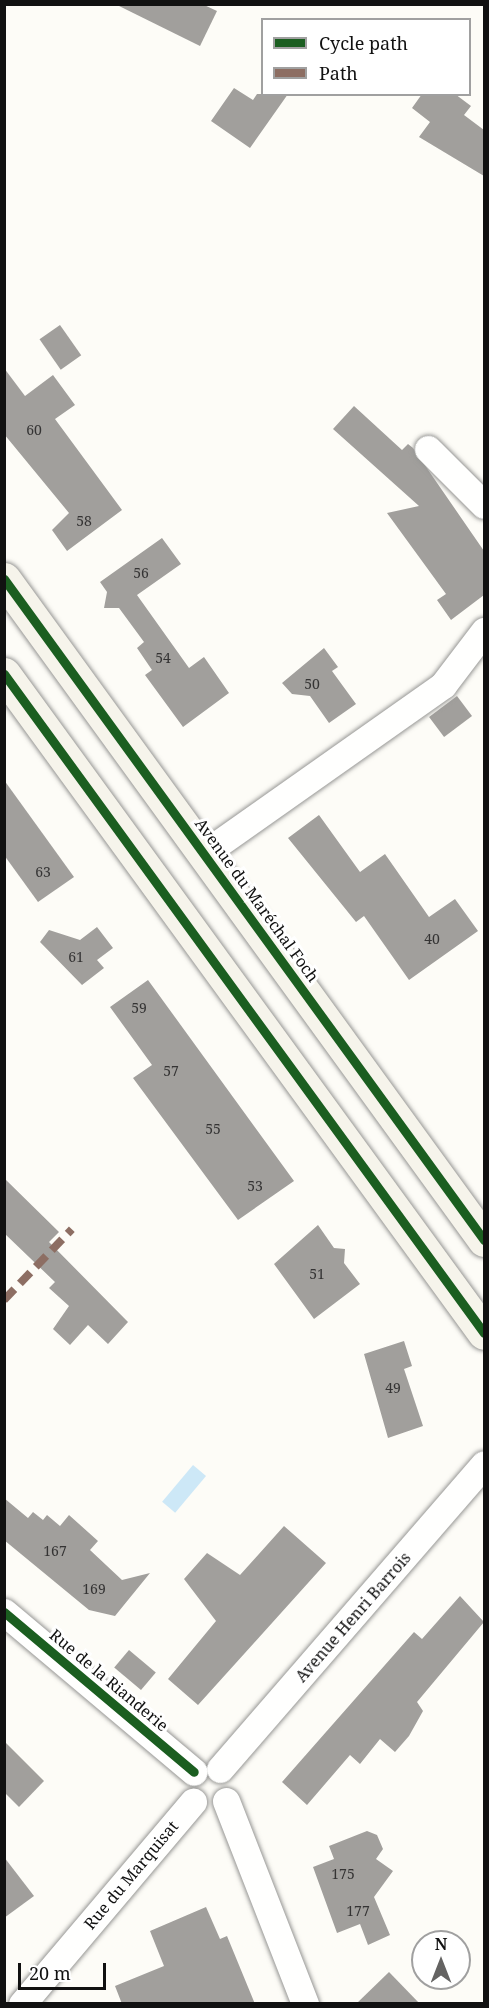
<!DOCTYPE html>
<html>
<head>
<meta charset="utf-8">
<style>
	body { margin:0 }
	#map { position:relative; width:489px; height:2008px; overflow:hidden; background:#fdfcf7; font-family:"Noto Serif",serif }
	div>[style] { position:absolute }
	.water>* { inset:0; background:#cde8f7; transform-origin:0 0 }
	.building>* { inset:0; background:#a19f9c; transform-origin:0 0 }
	.roads { filter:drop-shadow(0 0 2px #979795) drop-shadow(0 0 2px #979795) }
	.street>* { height:27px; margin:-13.5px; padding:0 13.5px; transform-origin:13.5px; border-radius:13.5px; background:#fffffe }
	.secondary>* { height:33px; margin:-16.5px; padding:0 16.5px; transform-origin:16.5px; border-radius:16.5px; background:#f6f4eb }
	.quiet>* { height:8px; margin-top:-4px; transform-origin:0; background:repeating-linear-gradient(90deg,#8d6e63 0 15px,transparent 0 23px) }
	.cycleway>* { height:9px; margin:-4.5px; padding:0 4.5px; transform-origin:4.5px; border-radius:4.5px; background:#1b5e20 }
	span { translate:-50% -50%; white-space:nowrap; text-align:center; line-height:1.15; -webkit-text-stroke:6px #fff; paint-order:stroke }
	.number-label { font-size:14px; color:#353434 }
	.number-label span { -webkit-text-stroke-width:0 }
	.street-label { font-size:16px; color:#111 }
	.frame { position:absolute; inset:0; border:6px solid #111; pointer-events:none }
	.legend { position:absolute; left:261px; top:18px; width:210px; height:78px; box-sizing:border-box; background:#fff; border:2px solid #a0a0a0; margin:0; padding:8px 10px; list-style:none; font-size:18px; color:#111 }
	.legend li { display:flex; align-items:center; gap:12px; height:30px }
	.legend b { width:30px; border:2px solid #a0a0a0 }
	.north { position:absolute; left:411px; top:1930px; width:60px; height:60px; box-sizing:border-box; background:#fff; border:2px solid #a0a0a0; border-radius:50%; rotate:0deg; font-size:16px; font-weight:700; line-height:24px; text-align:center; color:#111 }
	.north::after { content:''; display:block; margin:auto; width:21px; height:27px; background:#646362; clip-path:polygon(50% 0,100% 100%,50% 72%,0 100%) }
	.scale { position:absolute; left:18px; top:1963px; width:88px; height:27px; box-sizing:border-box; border:3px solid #111; border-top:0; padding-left:8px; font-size:18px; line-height:21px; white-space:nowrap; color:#111; -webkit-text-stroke:4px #fff; paint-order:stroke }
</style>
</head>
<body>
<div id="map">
	<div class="water">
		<div style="left:193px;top:1465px;width:17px;height:48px;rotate:40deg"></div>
	</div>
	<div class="building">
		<div style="clip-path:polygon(115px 4px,202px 4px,217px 11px,200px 46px)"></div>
		<div style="clip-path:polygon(234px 88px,253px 100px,257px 94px,288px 94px,250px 148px,211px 121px)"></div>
		<div style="clip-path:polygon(422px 94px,455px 94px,471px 106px,464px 115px,484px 130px,484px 176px,419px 137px,430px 122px,412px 108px)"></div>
		<div style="left:60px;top:325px;width:37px;height:25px;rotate:55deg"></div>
		<div style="clip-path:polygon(4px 368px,25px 396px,53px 375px,75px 405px,55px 419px,122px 510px,67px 551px,52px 530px,69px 513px,4px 434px)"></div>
		<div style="clip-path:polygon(354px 406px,402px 450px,408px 444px,413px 448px,484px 551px,484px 595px,451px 620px,437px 600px,446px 594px,387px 513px,419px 506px,333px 429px)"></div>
		<div style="clip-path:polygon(162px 538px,181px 564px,137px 595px,189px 668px,204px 657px,229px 693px,183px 727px,145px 675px,152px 670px,137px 648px,144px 642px,119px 608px,104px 608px,107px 592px,100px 582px)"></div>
		<div style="clip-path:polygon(324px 648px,338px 667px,332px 671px,356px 704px,329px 723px,310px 696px,292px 694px,282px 683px)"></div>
		<div style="left:457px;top:696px;width:25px;height:35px;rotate:53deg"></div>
		<div style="clip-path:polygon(4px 780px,74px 877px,38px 902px,4px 855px)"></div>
		<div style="clip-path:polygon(319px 815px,360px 872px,385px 854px,429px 917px,455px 899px,478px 931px,409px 980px,364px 916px,356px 922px,288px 838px)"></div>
		<div style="clip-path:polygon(97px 927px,113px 948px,97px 960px,104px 968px,82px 985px,40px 942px,49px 930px,80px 940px)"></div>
		<div style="clip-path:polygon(148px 980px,294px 1181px,238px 1220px,133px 1078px,152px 1065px,110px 1007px)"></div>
		<div style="clip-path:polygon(4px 1178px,59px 1232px,49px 1242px,128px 1322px,108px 1344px,88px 1325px,70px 1345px,53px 1329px,69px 1306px,49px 1288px,55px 1282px,4px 1233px)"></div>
		<div style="clip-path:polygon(318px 1225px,334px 1248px,345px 1249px,344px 1263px,360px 1284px,314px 1319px,274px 1264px)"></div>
		<div style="clip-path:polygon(404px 1341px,412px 1366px,404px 1369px,423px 1426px,388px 1438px,364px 1354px)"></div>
		<div style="clip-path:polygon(4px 1498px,28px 1518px,33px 1512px,43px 1520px,47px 1515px,60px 1526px,69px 1515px,98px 1541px,90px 1550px,122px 1580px,150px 1573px,115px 1616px,89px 1610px,4px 1540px)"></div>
		<div style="clip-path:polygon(284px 1526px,326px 1563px,198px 1705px,168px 1679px,216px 1621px,184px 1579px,207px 1553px,240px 1575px)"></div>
		<div style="clip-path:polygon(460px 1596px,484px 1622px,417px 1702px,423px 1711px,409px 1736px,395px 1752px,380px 1739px,360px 1764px,350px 1755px,307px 1805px,282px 1782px,414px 1632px,422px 1639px)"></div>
		<div style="left:129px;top:1650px;width:35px;height:23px;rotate:40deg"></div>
		<div style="clip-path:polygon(4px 1741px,44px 1781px,19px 1807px,4px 1792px)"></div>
		<div style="clip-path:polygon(367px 1831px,377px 1835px,383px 1849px,376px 1859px,393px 1871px,374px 1897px,390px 1935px,368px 1945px,360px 1924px,337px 1933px,313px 1867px,334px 1859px,329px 1846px)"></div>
		<div style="clip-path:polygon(4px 1857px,34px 1896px,4px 1918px)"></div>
		<div style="clip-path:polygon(206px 1907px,220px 1939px,227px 1936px,255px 2004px,122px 2004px,115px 1986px,164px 1966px,150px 1931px)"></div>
		<div style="clip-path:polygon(389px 1972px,420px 2004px,356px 2004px)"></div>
	</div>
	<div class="roads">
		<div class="street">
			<div style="left:428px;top:449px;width:79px;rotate:45deg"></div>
			<div style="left:205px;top:853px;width:291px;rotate:-35.2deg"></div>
			<div style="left:443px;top:685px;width:68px;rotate:-52.8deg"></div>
			<div style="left:4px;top:1612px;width:248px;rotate:40.1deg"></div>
			<div style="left:220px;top:1769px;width:403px;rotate:-49.1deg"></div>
			<div style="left:226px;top:1801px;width:218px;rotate:68.7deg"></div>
			<div style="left:22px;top:2004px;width:265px;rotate:-49.8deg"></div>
		</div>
		<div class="secondary">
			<div style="left:4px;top:579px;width:817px;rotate:54.01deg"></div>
			<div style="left:4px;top:674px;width:815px;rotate:53.93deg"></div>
		</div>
	</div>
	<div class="quiet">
		<div style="left:4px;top:1300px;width:98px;rotate:-46.2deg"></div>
	</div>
	<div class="cycleway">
		<div style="left:4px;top:579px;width:817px;rotate:54.01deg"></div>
		<div style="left:4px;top:674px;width:815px;rotate:53.93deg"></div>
		<div style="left:4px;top:1612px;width:248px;rotate:40.1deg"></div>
	</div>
	<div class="number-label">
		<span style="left:34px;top:430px">60</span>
		<span style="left:84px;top:521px">58</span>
		<span style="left:141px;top:573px">56</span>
		<span style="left:163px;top:658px">54</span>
		<span style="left:312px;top:684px">50</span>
		<span style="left:43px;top:872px">63</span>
		<span style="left:432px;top:939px">40</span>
		<span style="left:76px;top:957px">61</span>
		<span style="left:139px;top:1008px">59</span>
		<span style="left:171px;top:1071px">57</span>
		<span style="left:213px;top:1129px">55</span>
		<span style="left:255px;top:1186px">53</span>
		<span style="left:317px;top:1274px">51</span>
		<span style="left:393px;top:1388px">49</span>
		<span style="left:55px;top:1551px">167</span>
		<span style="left:94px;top:1589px">169</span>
		<span style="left:343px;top:1874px">175</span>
		<span style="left:358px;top:1911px">177</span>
	</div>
	<div class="street-label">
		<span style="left:257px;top:900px;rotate:54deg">Avenue du Maréchal Foch</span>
		<span style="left:353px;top:1617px;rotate:-49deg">Avenue Henri Barrois</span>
		<span style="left:109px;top:1680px;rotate:40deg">Rue de la Rianderie</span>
		<span style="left:131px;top:1875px;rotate:-50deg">Rue du Marquisat</span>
	</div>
	<div class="frame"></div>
	<ul class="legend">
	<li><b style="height:8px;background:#1b5e20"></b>Cycle path</li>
	<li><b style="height:8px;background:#8d6e63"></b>Path</li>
	</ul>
	<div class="north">N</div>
	<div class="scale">20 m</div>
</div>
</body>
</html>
